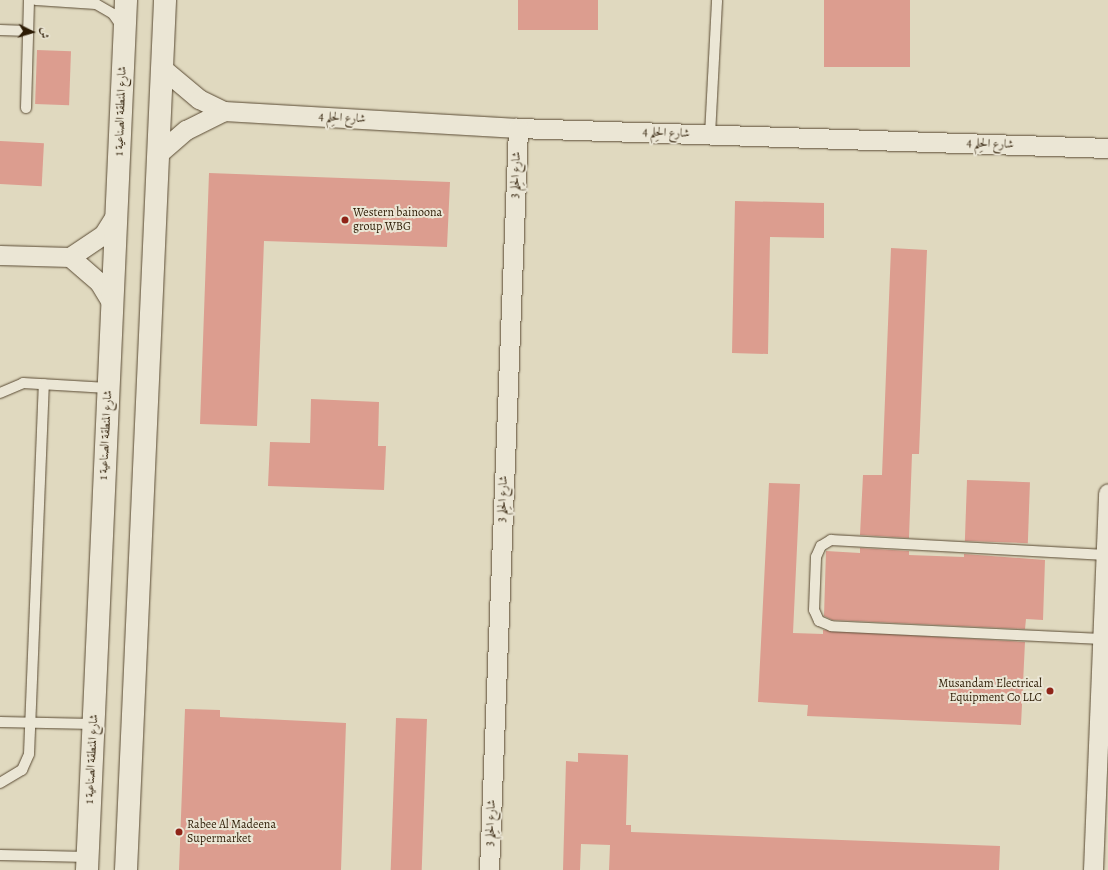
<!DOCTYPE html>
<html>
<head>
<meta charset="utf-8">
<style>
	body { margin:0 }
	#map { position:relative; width:1108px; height:870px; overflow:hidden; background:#e0d9bf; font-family:Alegreya,Amiri,serif }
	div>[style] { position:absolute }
	.building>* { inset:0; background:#dc9d8f; transform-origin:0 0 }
	.roads { filter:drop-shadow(0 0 1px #5a4b34) drop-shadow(0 0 1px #5a4b34) }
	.service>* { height:10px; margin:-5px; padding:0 5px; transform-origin:5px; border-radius:5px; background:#ebe6d5 }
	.minor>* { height:19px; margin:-9.5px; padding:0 9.5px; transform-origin:9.5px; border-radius:9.5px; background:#ebe6d5 }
	.tertiary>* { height:22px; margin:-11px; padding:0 11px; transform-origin:11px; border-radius:11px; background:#ebe6d5 }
	.dots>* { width:11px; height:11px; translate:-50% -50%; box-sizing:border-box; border:2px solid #ebe6d5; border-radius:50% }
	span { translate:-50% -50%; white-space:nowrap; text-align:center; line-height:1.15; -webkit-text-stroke:4px #ebe6d5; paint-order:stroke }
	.street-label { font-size:12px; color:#2d1c05 }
	.poi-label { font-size:12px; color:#2d1c05 }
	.left { translate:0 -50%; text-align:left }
	.right { translate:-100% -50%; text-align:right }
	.north { position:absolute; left:12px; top:12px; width:40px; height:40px; -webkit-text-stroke:3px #ebe6d5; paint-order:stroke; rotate:95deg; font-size:11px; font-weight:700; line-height:16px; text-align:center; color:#2d1c05 }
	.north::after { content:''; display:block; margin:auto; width:14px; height:18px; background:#2d1c05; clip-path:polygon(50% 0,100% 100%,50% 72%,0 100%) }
</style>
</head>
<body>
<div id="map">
	<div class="building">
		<div style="left:518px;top:0;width:80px;height:30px"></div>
		<div style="left:824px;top:0;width:86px;height:67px"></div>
		<div style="left:37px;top:50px;width:34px;height:54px;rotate:2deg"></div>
		<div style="left:0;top:141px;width:44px;height:43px;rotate:3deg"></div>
		<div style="clip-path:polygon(209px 173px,450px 182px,447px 247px,264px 241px,257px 426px,200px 424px)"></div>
		<div style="clip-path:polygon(735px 201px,824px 203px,824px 238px,770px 237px,768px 354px,732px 353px)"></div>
		<div style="clip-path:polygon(891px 248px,927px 250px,919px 454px,912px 454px,909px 538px,860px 535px,863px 475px,882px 475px)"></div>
		<div style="clip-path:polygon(311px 399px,379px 402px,378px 446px,386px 446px,384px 490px,268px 486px,270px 442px,310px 443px)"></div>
		<div style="left:967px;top:480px;width:63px;height:61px;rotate:2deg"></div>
		<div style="clip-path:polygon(769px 483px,800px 484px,793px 633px,823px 634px,823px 630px,1025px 642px,1021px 725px,807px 716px,808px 705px,758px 702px)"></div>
		<div style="clip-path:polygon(860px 548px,909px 551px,909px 555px,964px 557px,964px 554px,1045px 560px,1043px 620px,1026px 619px,1025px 629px,832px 620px,824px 616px,826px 551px,860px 553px)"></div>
		<div style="clip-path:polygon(185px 709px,220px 710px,220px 717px,346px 723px,341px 870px,179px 870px)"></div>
		<div style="left:396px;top:718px;width:31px;height:152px;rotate:2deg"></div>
		<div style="clip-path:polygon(578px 753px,628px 755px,626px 825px,631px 825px,631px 832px,1000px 846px,999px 870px,609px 870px,610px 845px,581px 844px,580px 870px,563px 870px,566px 761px,578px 762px)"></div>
	</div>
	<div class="roads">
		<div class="service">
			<div style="left:36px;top:0;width:60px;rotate:3.8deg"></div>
			<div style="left:96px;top:4px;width:20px;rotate:30deg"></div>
			<div style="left:113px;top:14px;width:16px;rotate:55deg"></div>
			<div style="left:0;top:30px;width:28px;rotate:2deg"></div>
			<div style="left:26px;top:108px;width:108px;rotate:-88.4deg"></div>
			<div style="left:710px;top:135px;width:135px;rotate:-87deg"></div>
			<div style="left:0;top:393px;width:25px;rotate:-23deg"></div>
			<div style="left:23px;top:383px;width:85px;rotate:3.4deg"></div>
			<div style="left:1102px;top:639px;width:271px;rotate:-177.3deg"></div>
			<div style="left:831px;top:626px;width:13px;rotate:-157deg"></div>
			<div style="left:819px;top:621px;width:12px;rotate:-114deg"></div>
			<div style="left:814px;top:610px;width:53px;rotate:-87.8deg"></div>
			<div style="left:816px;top:557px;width:12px;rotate:-66deg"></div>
			<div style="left:821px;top:546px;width:12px;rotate:-31deg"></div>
			<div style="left:831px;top:540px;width:275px;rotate:3.1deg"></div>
			<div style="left:0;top:722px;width:93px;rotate:1.2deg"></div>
			<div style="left:0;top:783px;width:26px;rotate:-31deg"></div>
			<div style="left:22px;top:770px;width:17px;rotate:-66deg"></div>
			<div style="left:29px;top:754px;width:370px;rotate:-87.7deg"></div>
			<div style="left:0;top:855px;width:88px;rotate:1.3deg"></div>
		</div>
		<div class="minor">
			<div style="left:162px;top:68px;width:48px;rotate:40deg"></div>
			<div style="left:199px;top:99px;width:28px;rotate:26deg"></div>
			<div style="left:224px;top:111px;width:294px;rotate:3.3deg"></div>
			<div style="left:518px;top:128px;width:590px;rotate:1.94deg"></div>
			<div style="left:158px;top:154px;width:37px;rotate:-41deg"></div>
			<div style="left:186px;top:130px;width:42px;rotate:-26.6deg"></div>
			<div style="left:0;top:255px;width:70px;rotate:1.6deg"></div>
			<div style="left:70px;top:257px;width:40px;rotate:-34deg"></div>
			<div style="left:103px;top:235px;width:26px;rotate:-58deg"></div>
			<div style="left:70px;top:257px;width:38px;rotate:41deg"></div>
			<div style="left:99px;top:282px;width:27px;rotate:59deg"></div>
			<div style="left:489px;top:870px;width:743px;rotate:-87.76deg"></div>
			<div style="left:1093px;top:870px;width:377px;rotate:-87.7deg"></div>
		</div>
		<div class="tertiary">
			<div style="left:87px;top:870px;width:871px;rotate:-87.43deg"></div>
			<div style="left:126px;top:870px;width:871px;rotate:-87.43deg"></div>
		</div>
	</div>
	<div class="dots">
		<div style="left:345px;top:220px;background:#8f2418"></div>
		<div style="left:1050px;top:691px;background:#8f2418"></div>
		<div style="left:179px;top:832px;background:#8f2418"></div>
	</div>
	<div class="street-label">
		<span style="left:121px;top:111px;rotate:-88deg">شارع المنطقة الصناعية 1</span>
		<span style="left:342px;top:118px;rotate:3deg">شارع الحِلم 4</span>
		<span style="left:666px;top:133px;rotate:2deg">شارع الحِلم 4</span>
		<span style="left:990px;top:144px;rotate:2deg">شارع الحِلم 4</span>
		<span style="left:516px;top:175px;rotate:-88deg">شارع الحِلم 3</span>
		<span style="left:106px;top:435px;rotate:-87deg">شارع المنطقة الصناعية 1</span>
		<span style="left:503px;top:499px;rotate:-88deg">شارع الحِلم 3</span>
		<span style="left:92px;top:759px;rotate:-87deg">شارع المنطقة الصناعية 1</span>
		<span style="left:491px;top:823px;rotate:-88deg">شارع الحِلم 3</span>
	</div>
	<div class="poi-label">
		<span class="left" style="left:353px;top:220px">Western bainoona<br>group WBG</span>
		<span class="right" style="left:1042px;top:691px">Musandam Electrical<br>Equipment Co LLC</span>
		<span class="left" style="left:187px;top:832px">Rabee Al Madeena<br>Supermarket</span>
	</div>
	<div class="north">ش</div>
</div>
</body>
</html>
